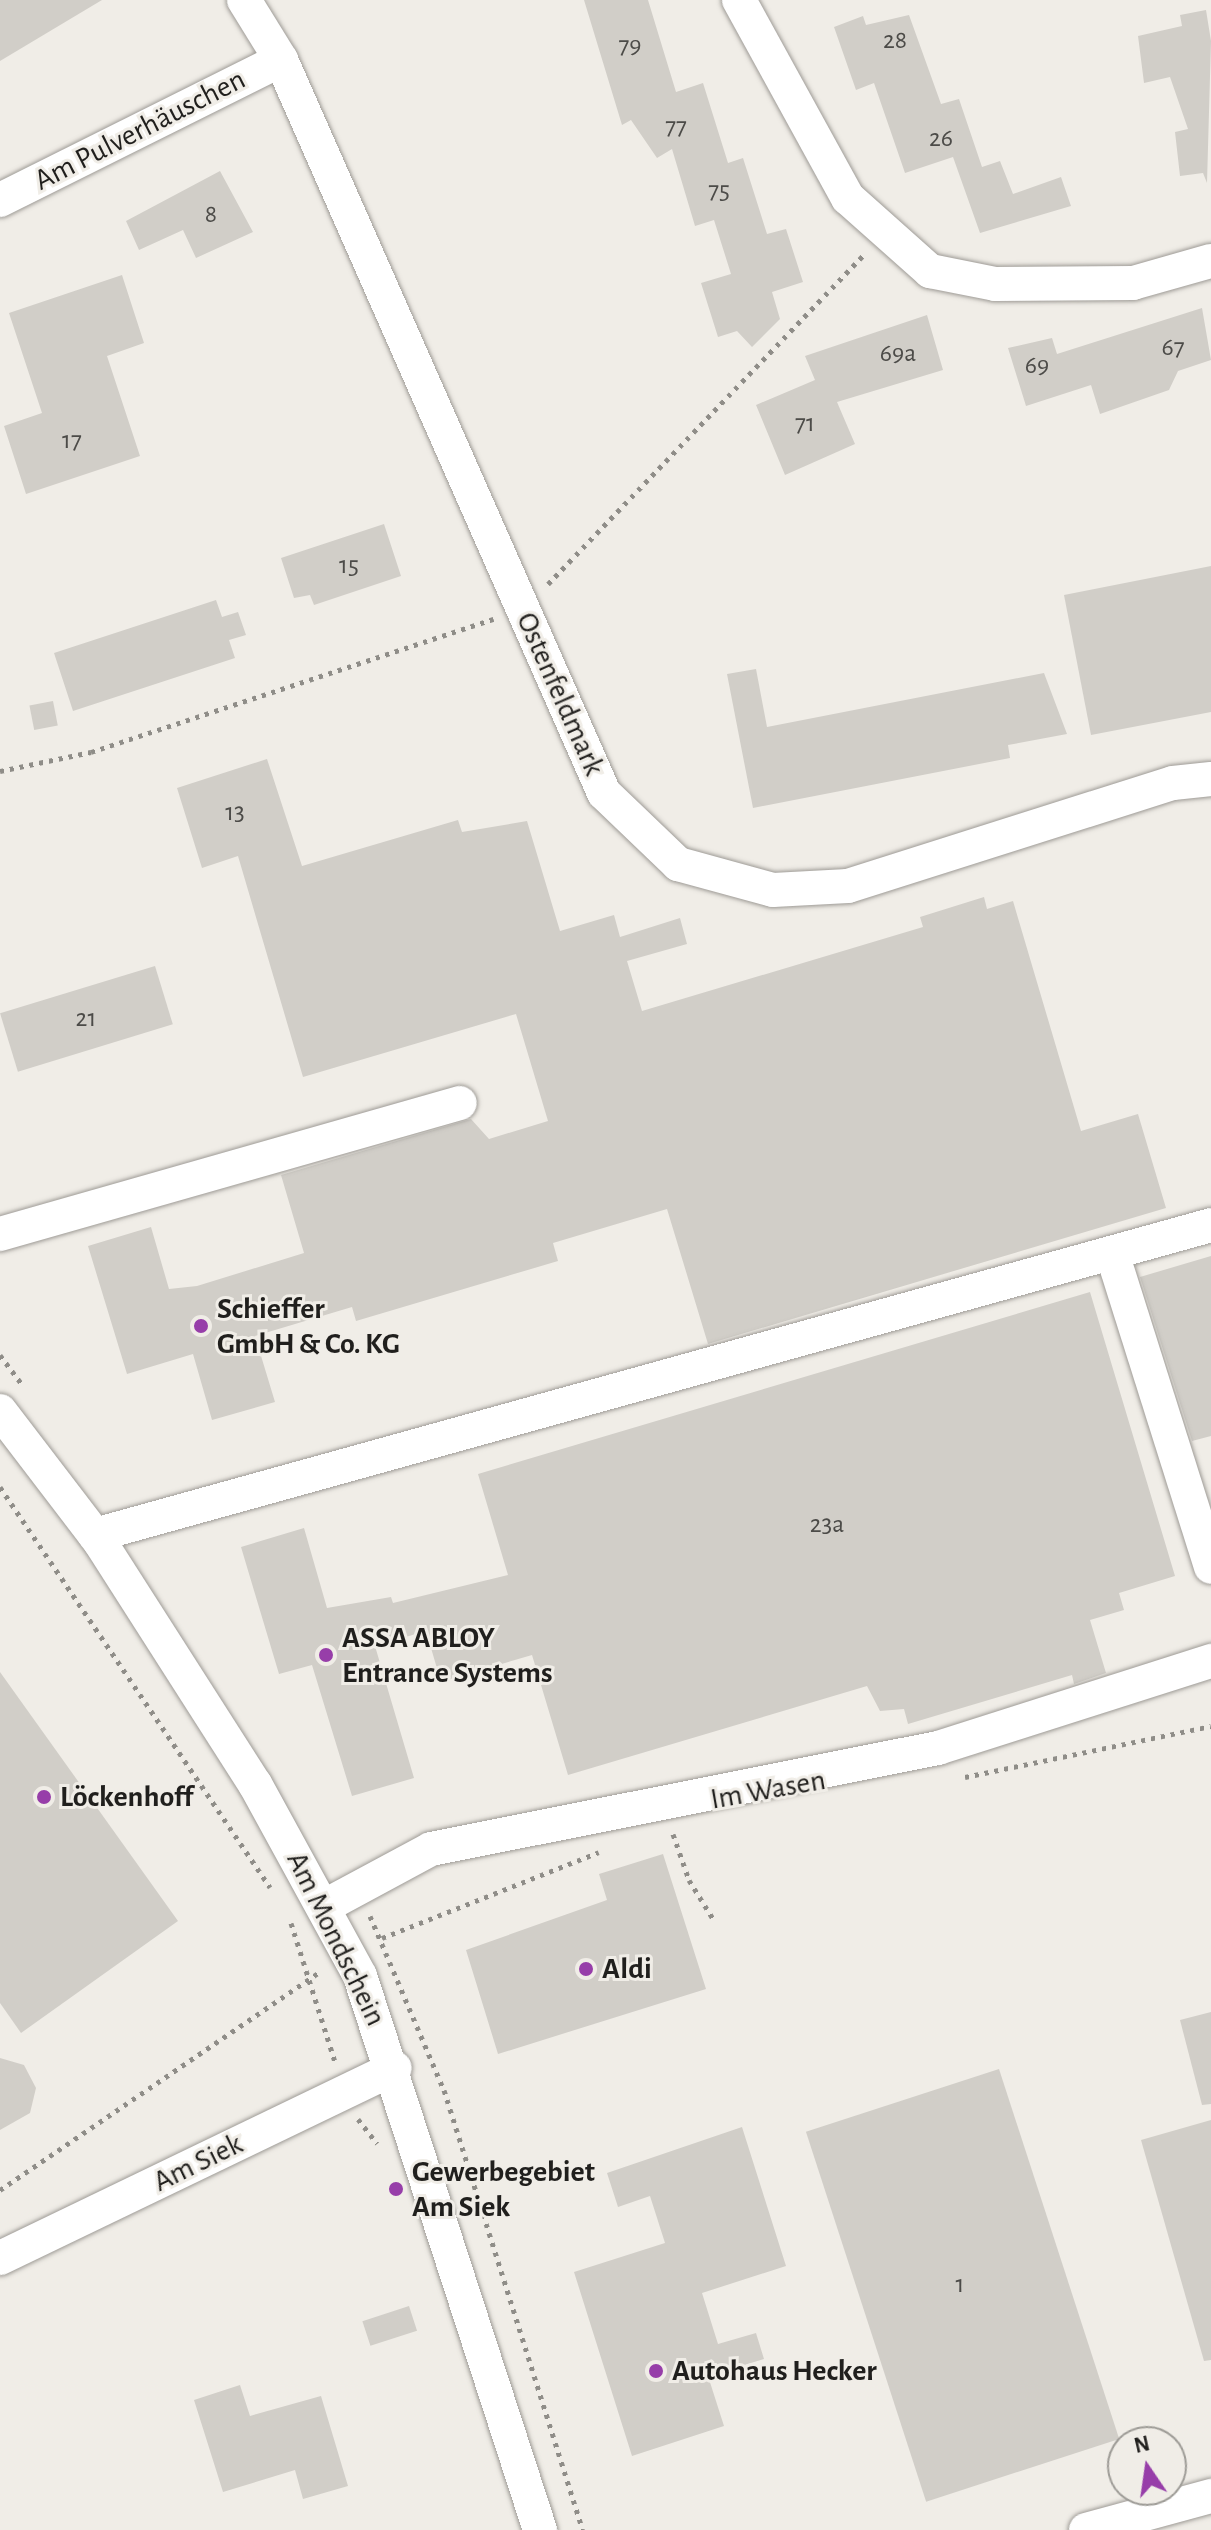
<!DOCTYPE html>
<html>
<head>
<meta charset="utf-8">
<style>
	body { margin:0 }
	#map { position:relative; width:1211px; height:2530px; overflow:hidden; background:#f0ede7; font-family:"Alegreya Sans",sans-serif }
	div>[style] { position:absolute }
	.building>* { inset:0; background:#d1cec8; transform-origin:0 0 }
	.path>* { height:5px; margin-top:-2.5px; transform-origin:0; background:repeating-linear-gradient(90deg,#8f8d88 0 4px,transparent 0 10px) }
	.roads { filter:drop-shadow(0 0 2px #9e9b96) drop-shadow(0 0 2px #9e9b96) }
	.minor>* { height:34px; margin:-17px; padding:0 17px; transform-origin:17px; border-radius:17px; background:#fff }
	.dots>* { width:22px; height:22px; translate:-50% -50%; box-sizing:border-box; border:4px solid #f0ede7; border-radius:50% }
	span { translate:-50% -50%; white-space:nowrap; text-align:center; line-height:1.15; -webkit-text-stroke:6px #f0ede7; paint-order:stroke }
	.number-label { font-size:26px; color:#4c4b48 }
	.number-label span { -webkit-text-stroke-width:0 }
	.street-label { font-size:30px; color:#201f1d }
	.poi-label { font-size:30px; color:#201f1d; font-weight:700 }
	.left { translate:0 -50%; text-align:left }
	.north { position:absolute; left:1107px; top:2426px; width:80px; height:80px; box-sizing:border-box; background:#f0ede7; border:2px solid #9d9b96; border-radius:50%; rotate:347deg; font-size:22px; font-weight:700; line-height:32px; text-align:center; color:#201f1d }
	.north::after { content:''; display:block; margin:auto; width:28px; height:36px; background:#973ea9; clip-path:polygon(50% 0,100% 100%,50% 72%,0 100%) }
</style>
</head>
<body>
<div id="map">
	<div class="building">
		<div style="clip-path:polygon(0 0,102px 0,0 61px)"></div>
		<div style="clip-path:polygon(584px 0,648px 0,676px 92px,703px 83px,728px 163px,743px 158px,767px 234px,786px 229px,803px 282px,772px 292px,780px 319px,752px 347px,737px 331px,718px 337px,701px 283px,731px 274px,714px 220px,695px 226px,672px 149px,657px 158px,631px 120px,622px 125px)"></div>
		<div style="clip-path:polygon(1206px 10px,1211px 41px,1207px 183px,1203px 173px,1180px 176px,1175px 132px,1188px 129px,1170px 77px,1144px 83px,1138px 36px,1182px 26px,1180px 15px)"></div>
		<div style="clip-path:polygon(909px 15px,941px 104px,959px 99px,982px 167px,1000px 161px,1013px 194px,1061px 177px,1071px 206px,980px 233px,953px 157px,905px 173px,874px 83px,856px 90px,834px 27px,863px 16px,866px 25px)"></div>
		<div style="clip-path:polygon(220px 171px,253px 232px,196px 258px,183px 230px,139px 250px,126px 221px)"></div>
		<div style="clip-path:polygon(122px 275px,144px 343px,107px 356px,140px 456px,26px 494px,4px 426px,42px 413px,9px 313px)"></div>
		<div style="clip-path:polygon(1202px 308px,1211px 360px,1178px 371px,1169px 390px,1100px 414px,1091px 385px,1026px 406px,1008px 348px,1052px 338px,1057px 354px)"></div>
		<div style="clip-path:polygon(927px 315px,943px 370px,837px 402px,855px 444px,785px 475px,756px 405px,815px 380px,805px 356px)"></div>
		<div style="clip-path:polygon(384px 524px,401px 576px,314px 605px,310px 595px,294px 598px,281px 558px)"></div>
		<div style="clip-path:polygon(1211px 566px,1211px 712px,1091px 735px,1064px 595px)"></div>
		<div style="clip-path:polygon(216px 600px,222px 617px,238px 612px,246px 635px,229px 640px,235px 658px,73px 711px,54px 653px)"></div>
		<div style="clip-path:polygon(756px 669px,767px 727px,1044px 673px,1067px 734px,1008px 745px,1010px 758px,753px 808px,727px 674px)"></div>
		<div style="left:53px;top:701px;width:25px;height:24px;rotate:79deg"></div>
		<div style="clip-path:polygon(267px 759px,302px 866px,458px 820px,462px 832px,527px 821px,560px 931px,614px 915px,620px 937px,680px 918px,687px 944px,627px 961px,642px 1011px,923px 927px,920px 917px,984px 897px,987px 909px,1013px 901px,1081px 1131px,1138px 1114px,1166px 1208px,708px 1344px,667px 1209px,553px 1243px,558px 1261px,356px 1321px,352px 1307px,255px 1336px,275px 1402px,212px 1420px,193px 1354px,127px 1374px,88px 1246px,151px 1227px,169px 1289px,197px 1286px,304px 1253px,281px 1175px,471px 1119px,489px 1139px,548px 1121px,516px 1014px,303px 1077px,238px 856px,202px 868px,177px 788px)"></div>
		<div style="left:155px;top:966px;width:61px;height:162px;rotate:73deg"></div>
		<div style="clip-path:polygon(1211px 1256px,1211px 1436px,1192px 1441px,1140px 1277px)"></div>
		<div style="clip-path:polygon(1090px 1292px,1175px 1576px,1119px 1593px,1124px 1610px,1090px 1620px,1106px 1673px,1074px 1684px,1072px 1675px,908px 1724px,904px 1709px,880px 1711px,867px 1686px,568px 1775px,532px 1655px,441px 1682px,426px 1631px,375px 1646px,414px 1778px,352px 1796px,312px 1665px,279px 1674px,241px 1547px,304px 1528px,327px 1608px,391px 1597px,393px 1603px,508px 1575px,478px 1474px)"></div>
		<div style="clip-path:polygon(0 1672px,178px 1921px,21px 2033px,0 2003px)"></div>
		<div style="clip-path:polygon(663px 1854px,706px 1989px,498px 2054px,466px 1950px,607px 1900px,599px 1874px)"></div>
		<div style="clip-path:polygon(1211px 2012px,1211px 2104px,1202px 2105px,1180px 2020px)"></div>
		<div style="clip-path:polygon(0 2058px,24px 2065px,36px 2088px,30px 2113px,0 2130px)"></div>
		<div style="left:999px;top:2069px;width:389px;height:203px;rotate:72deg"></div>
		<div style="clip-path:polygon(1211px 2120px,1211px 2360px,1204px 2361px,1141px 2140px)"></div>
		<div style="clip-path:polygon(742px 2127px,786px 2266px,702px 2293px,718px 2344px,756px 2333px,764px 2359px,708px 2376px,724px 2426px,632px 2456px,574px 2272px,665px 2243px,650px 2196px,618px 2207px,607px 2173px)"></div>
		<div style="left:409px;top:2306px;width:26px;height:49px;rotate:72deg"></div>
		<div style="clip-path:polygon(240px 2385px,250px 2416px,321px 2396px,348px 2486px,303px 2499px,295px 2470px,223px 2492px,194px 2400px)"></div>
	</div>
	<div class="path">
		<div style="left:548px;top:584px;width:458px;rotate:-46.2deg"></div>
		<div style="left:0;top:771px;width:93px;rotate:-11.8deg"></div>
		<div style="left:91px;top:752px;width:424px;rotate:-18.3deg"></div>
		<div style="left:0;top:1355px;width:39px;rotate:53deg"></div>
		<div style="left:0;top:1487px;width:483px;rotate:56deg"></div>
		<div style="left:965px;top:1777px;width:251px;rotate:-11.7deg"></div>
		<div style="left:673px;top:1834px;width:49px;rotate:70.8deg"></div>
		<div style="left:689px;top:1880px;width:49px;rotate:58.2deg"></div>
		<div style="left:370px;top:1916px;width:189px;rotate:67deg"></div>
		<div style="left:444px;top:2090px;width:461px;rotate:72.5deg"></div>
		<div style="left:291px;top:1923px;width:146px;rotate:72.4deg"></div>
		<div style="left:382px;top:1938px;width:233px;rotate:-21.6deg"></div>
		<div style="left:358px;top:2119px;width:31px;rotate:52deg"></div>
		<div style="left:0;top:2190px;width:389px;rotate:-34.3deg"></div>
	</div>
	<div class="roads">
		<div class="minor">
			<div style="left:244px;top:0;width:70px;rotate:58.3deg"></div>
			<div style="left:281px;top:60px;width:801px;rotate:66.22deg"></div>
			<div style="left:604px;top:793px;width:103px;rotate:43.8deg"></div>
			<div style="left:678px;top:864px;width:98px;rotate:15.3deg"></div>
			<div style="left:773px;top:890px;width:75px;rotate:-3.1deg"></div>
			<div style="left:848px;top:886px;width:341px;rotate:-17.6deg"></div>
			<div style="left:1173px;top:783px;width:38px;rotate:-6deg"></div>
			<div style="left:739px;top:0;width:226px;rotate:61.2deg"></div>
			<div style="left:848px;top:198px;width:110px;rotate:41.7deg"></div>
			<div style="left:930px;top:271px;width:66px;rotate:11.3deg"></div>
			<div style="left:995px;top:284px;width:138px;rotate:-0.4deg"></div>
			<div style="left:1133px;top:283px;width:81px;rotate:-15.8deg"></div>
			<div style="left:0;top:200px;width:314px;rotate:-26.5deg"></div>
			<div style="left:0;top:1234px;width:478px;rotate:-15.9deg"></div>
			<div style="left:1112px;top:1253px;width:329px;rotate:72.5deg"></div>
			<div style="left:0;top:1411px;width:165px;rotate:52.6deg"></div>
			<div style="left:100px;top:1542px;width:287px;rotate:57.4deg"></div>
			<div style="left:255px;top:1784px;width:219px;rotate:61.3deg"></div>
			<div style="left:360px;top:1976px;width:583px;rotate:72deg"></div>
			<div style="left:95px;top:1535px;width:1158px;rotate:-15.52deg"></div>
			<div style="left:325px;top:1906px;width:120px;rotate:-28.3deg"></div>
			<div style="left:431px;top:1849px;width:517px;rotate:-11.27deg"></div>
			<div style="left:938px;top:1748px;width:287px;rotate:-17.7deg"></div>
			<div style="left:0;top:2258px;width:438px;rotate:-25.7deg"></div>
			<div style="left:1086px;top:2530px;width:130px;rotate:-15.2deg"></div>
		</div>
	</div>
	<div class="dots">
		<div style="left:201px;top:1326px;background:#973ea9"></div>
		<div style="left:326px;top:1655px;background:#973ea9"></div>
		<div style="left:44px;top:1797px;background:#973ea9"></div>
		<div style="left:586px;top:1969px;background:#973ea9"></div>
		<div style="left:396px;top:2189px;background:#973ea9"></div>
		<div style="left:656px;top:2371px;background:#973ea9"></div>
	</div>
	<div class="number-label">
		<span style="left:895px;top:41px">28</span>
		<span style="left:630px;top:46px">79</span>
		<span style="left:676px;top:127px">77</span>
		<span style="left:941px;top:139px">26</span>
		<span style="left:719px;top:191px">75</span>
		<span style="left:211px;top:215px">8</span>
		<span style="left:1173px;top:348px">67</span>
		<span style="left:898px;top:354px">69a</span>
		<span style="left:1037px;top:366px">69</span>
		<span style="left:805px;top:424px">71</span>
		<span style="left:72px;top:441px">17</span>
		<span style="left:349px;top:566px">15</span>
		<span style="left:235px;top:813px">13</span>
		<span style="left:86px;top:1019px">21</span>
		<span style="left:827px;top:1525px">23a</span>
		<span style="left:960px;top:2285px">1</span>
	</div>
	<div class="street-label">
		<span style="left:140px;top:130px;rotate:-27deg">Am Pulverhäuschen</span>
		<span style="left:560px;top:694px;rotate:66deg">Ostenfeldmark</span>
		<span style="left:768px;top:1790px;rotate:-10deg">Im Wasen</span>
		<span style="left:336px;top:1939px;rotate:64deg">Am Mondschein</span>
		<span style="left:198px;top:2163px;rotate:-26deg">Am Siek</span>
	</div>
	<div class="poi-label">
		<span class="left" style="left:217px;top:1326px">Schieffer<br>GmbH &amp; Co. KG</span>
		<span class="left" style="left:342px;top:1655px">ASSA ABLOY<br>Entrance Systems</span>
		<span class="left" style="left:60px;top:1797px">Löckenhoff</span>
		<span class="left" style="left:602px;top:1969px">Aldi</span>
		<span class="left" style="left:412px;top:2189px">Gewerbegebiet<br>Am Siek</span>
		<span class="left" style="left:672px;top:2371px">Autohaus Hecker</span>
	</div>
	<div class="north">N</div>
</div>
</body>
</html>
